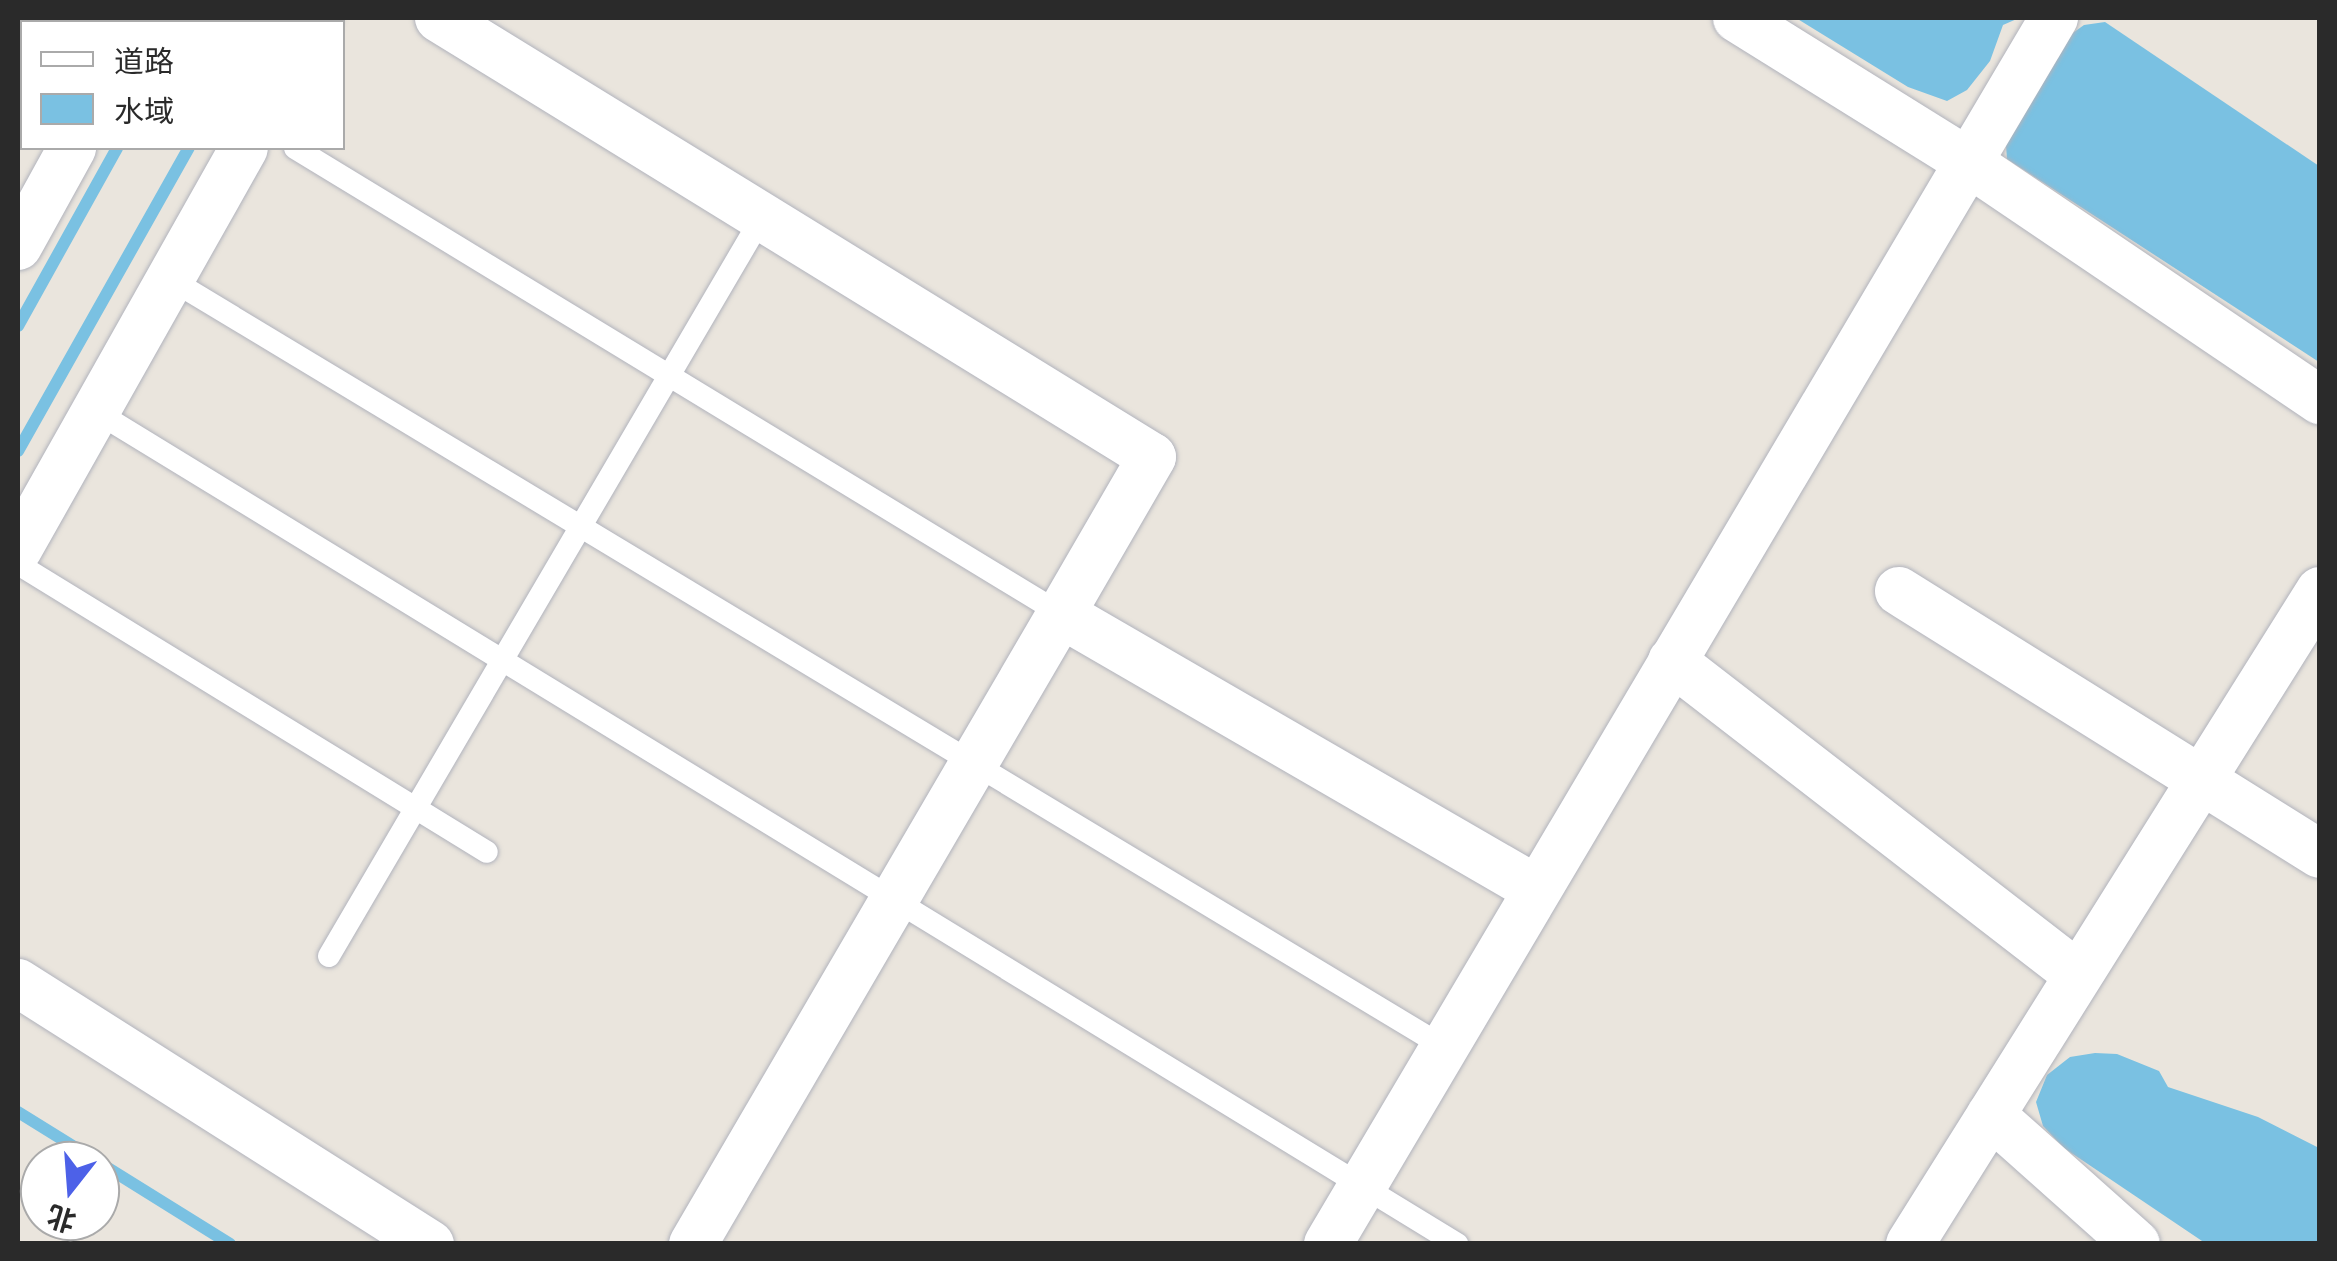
<!DOCTYPE html>
<html>
<head>
<meta charset="utf-8">
<style>
	body { margin:0 }
	#map { position:relative; width:2337px; height:1261px; overflow:hidden; background:#eae5dd; font-family:Helvetica,"Noto Sans SC",sans-serif }
	div>[style] { position:absolute }
	.water>* { inset:0; background:#7ac1e2 }
	.stream>* { height:12px; margin:-6px; padding:0 6px; transform-origin:6px; border-radius:6px; background:#7ac1e2 }
	.roads { filter:drop-shadow(0 0 2px #b1b3bc) drop-shadow(0 0 2px #b1b3bc) }
	.service>* { height:22px; margin:-11px; padding:0 11px; transform-origin:11px; border-radius:11px; background:#fff }
	.minor>* { height:48px; margin:-24px; padding:0 24px; transform-origin:24px; border-radius:24px; background:#fff }
	span { translate:-50% -50%; white-space:nowrap; text-align:center; line-height:1.15; -webkit-text-stroke:10px #fff; paint-order:stroke }
	.frame { position:absolute; inset:0; border:20px solid #2a2a2a; pointer-events:none }
	.legend { position:absolute; left:20px; top:20px; width:325px; height:130px; box-sizing:border-box; background:#fff; border:2px solid #aaa; margin:0; padding:12px 18px; list-style:none; font-size:30px; color:#2a2a2a }
	.legend li { display:flex; align-items:center; gap:20px; height:50px }
	.legend b { width:50px; border:2px solid #aaa }
	.north { position:absolute; left:20px; top:1141px; width:100px; height:100px; box-sizing:border-box; background:#fff; border:2px solid #aaa; border-radius:50%; rotate:197deg; font-size:28px; font-weight:700; line-height:40px; text-align:center; color:#2a2a2a }
	.north::after { content:''; display:block; margin:auto; width:35px; height:45px; background:#4d61e8; clip-path:polygon(50% 0,100% 100%,50% 72%,0 100%) }
</style>
</head>
<body>
<div id="map">
	<div class="water">
		<div style="clip-path:polygon(1796px 18px,2019px 18px,2003px 25px,1990px 61px,1967px 90px,1947px 101px,1908px 87px)"></div>
		<div style="clip-path:polygon(2105px 22px,2319px 166px,2319px 362px,2007px 159px,2005px 133px,2063px 40px,2084px 25px)"></div>
		<div style="clip-path:polygon(2095px 1053px,2117px 1054px,2159px 1071px,2168px 1087px,2258px 1117px,2319px 1148px,2319px 1243px,2205px 1243px,2064px 1148px,2043px 1126px,2036px 1102px,2047px 1075px,2070px 1057px)"></div>
	</div>
	<div class="stream">
		<div style="left:187px;top:22px;width:5px;rotate:-53deg"></div>
		<div style="left:259px;top:22px;width:5px;rotate:-53deg"></div>
		<div style="left:18px;top:326px;width:204px;rotate:-60.9deg"></div>
		<div style="left:18px;top:451px;width:348px;rotate:-60.6deg"></div>
		<div style="left:18px;top:1112px;width:93px;rotate:31.8deg"></div>
		<div style="left:100px;top:1163px;width:153px;rotate:31.9deg"></div>
	</div>
	<div class="roads">
		<div class="service">
			<div style="left:295px;top:148px;width:897px;rotate:31.31deg"></div>
			<div style="left:170px;top:279px;width:1488px;rotate:31.08deg"></div>
			<div style="left:95px;top:411px;width:1597px;rotate:31.45deg"></div>
			<div style="left:18px;top:564px;width:550px;rotate:31.55deg"></div>
			<div style="left:329px;top:956px;width:857px;rotate:-59.63deg"></div>
		</div>
		<div class="minor">
			<div style="left:439px;top:18px;width:837px;rotate:31.62deg"></div>
			<div style="left:1152px;top:457px;width:181px;rotate:120.1deg"></div>
			<div style="left:1061px;top:614px;width:549px;rotate:30.07deg"></div>
			<div style="left:1737px;top:18px;width:272px;rotate:31.9deg"></div>
			<div style="left:1968px;top:162px;width:425px;rotate:34.1deg"></div>
			<div style="left:141px;top:22px;width:5px;rotate:-53deg"></div>
			<div style="left:315px;top:22px;width:5px;rotate:-53deg"></div>
			<div style="left:18px;top:246px;width:112px;rotate:-61.1deg"></div>
			<div style="left:18px;top:549px;width:460px;rotate:-60.6deg"></div>
			<div style="left:1899px;top:591px;width:496px;rotate:32deg"></div>
			<div style="left:1672px;top:661px;width:513px;rotate:37.72deg"></div>
			<div style="left:18px;top:983px;width:488px;rotate:32.4deg"></div>
			<div style="left:1991px;top:1115px;width:194px;rotate:41.7deg"></div>
			<div style="left:693px;top:1244px;width:730px;rotate:-59.71deg"></div>
			<div style="left:1328px;top:1244px;width:1425px;rotate:-59.37deg"></div>
			<div style="left:1910px;top:1244px;width:771px;rotate:-57.88deg"></div>
		</div>
	</div>
	<div class="frame"></div>
	<ul class="legend">
	<li><b style="height:12px;background:#fff"></b>道路</li>
	<li><b style="height:28px;background:#7ac1e2"></b>水域</li>
	</ul>
	<div class="north">北</div>
</div>
</body>
</html>
